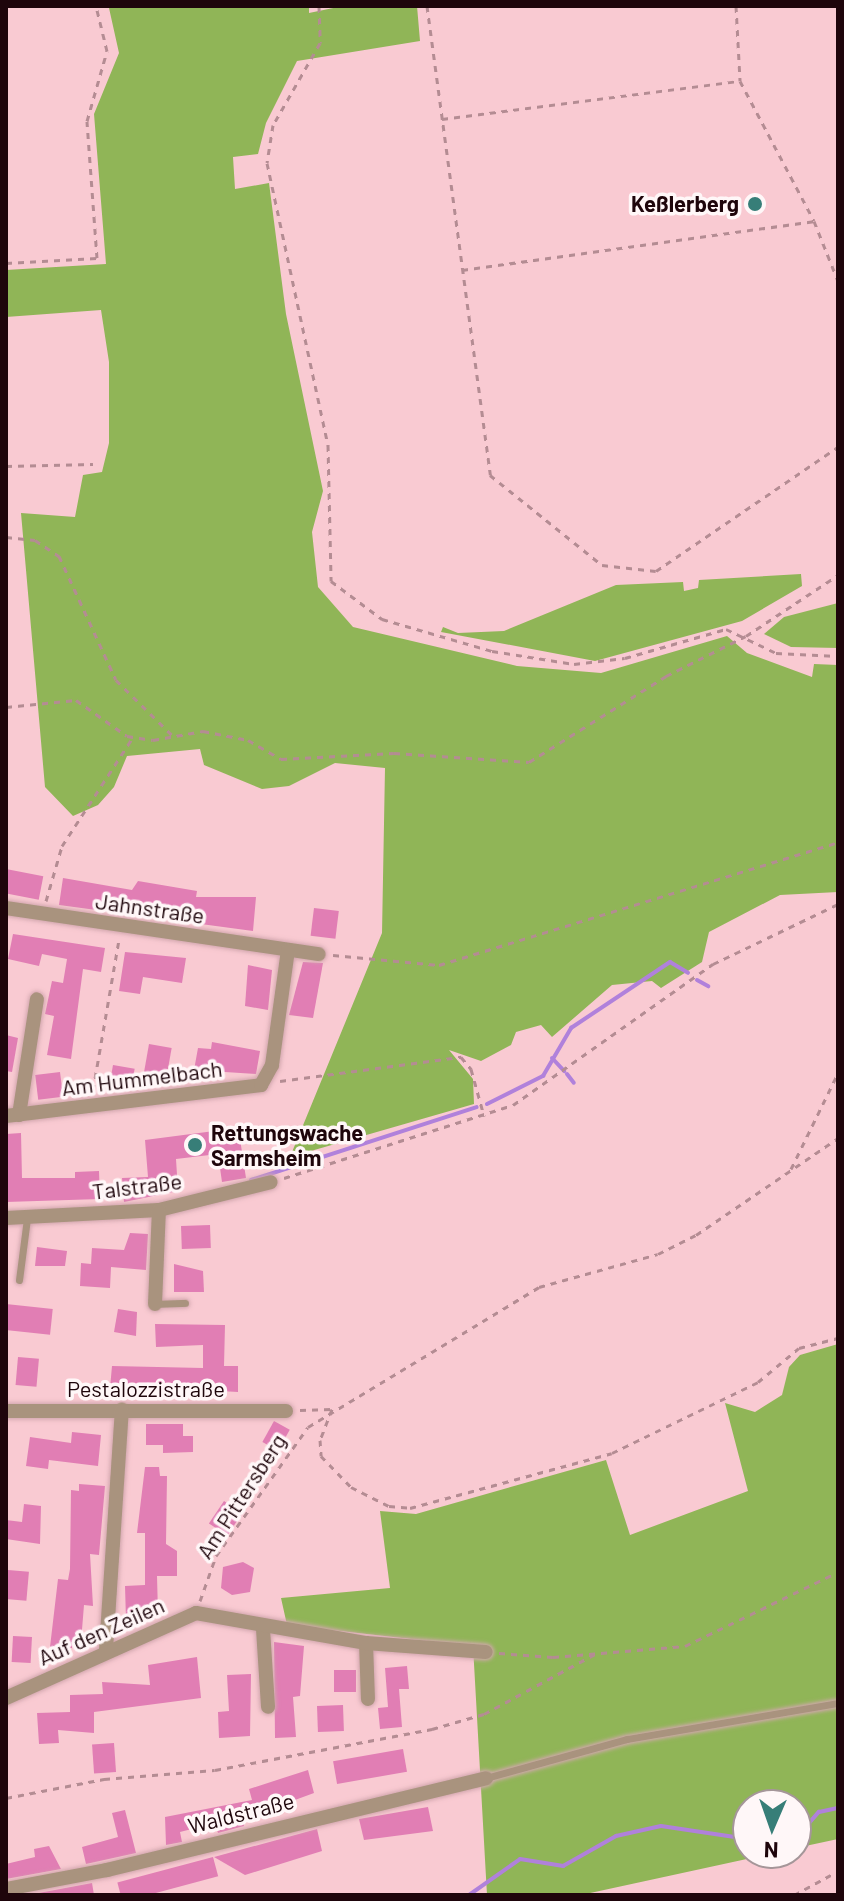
<!DOCTYPE html>
<html>
<head>
<meta charset="utf-8">
<style>
	body { margin:0 }
	#map { position:relative; width:844px; height:1901px; overflow:hidden; background:#f9cad2; font-family:Barlow,sans-serif }
	div>[style] { position:absolute }
	.green>* { inset:0; background:#90b557 }
	.stream>* { height:4px; margin:-2px; padding:0 2px; transform-origin:2px; border-radius:2px; background:#b081db }
	.building>* { inset:0; background:#e17eb4; transform-origin:0 0 }
	.path>* { height:3px; margin-top:-1.5px; transform-origin:0; background:repeating-linear-gradient(90deg,#b48c93 0 6px,transparent 0 12px) }
	.roads { filter:drop-shadow(0 0 2px #d2a7ae) drop-shadow(0 0 2px #d2a7ae) }
	.service>* { height:7px; margin:-3.5px; padding:0 3.5px; transform-origin:3.5px; border-radius:3.5px; background:#a9937e }
	.minor>* { height:14px; margin:-7px; padding:0 7px; transform-origin:7px; border-radius:7px; background:#a9937e }
	.dots>* { width:22px; height:22px; translate:-50% -50%; box-sizing:border-box; border:4px solid #fff7f8; border-radius:50% }
	span { translate:-50% -50%; white-space:nowrap; text-align:center; line-height:1.15; -webkit-text-stroke:7px #fff7f8; paint-order:stroke }
	.poi-label { font-size:22px; color:#1e050b; font-weight:700 }
	.right { translate:-100% -50%; text-align:right }
	.left { translate:0 -50%; text-align:left }
	.street-label { font-size:22px; color:#1e050b }
	.frame { position:absolute; inset:0; border:8px solid #1e050b; pointer-events:none }
	.north { position:absolute; left:732px; top:1789px; width:80px; height:80px; box-sizing:border-box; background:#fff7f8; border:2px solid #a59699; border-radius:50%; rotate:182deg; font-size:22px; font-weight:700; line-height:32px; text-align:center; color:#1e050b }
	.north::after { content:''; display:block; margin:auto; width:28px; height:36px; background:#377e78; clip-path:polygon(50% 0,100% 100%,50% 72%,0 100%) }
</style>
</head>
<body>
<div id="map">
	<div class="green">
		<div style="clip-path:polygon(309px 6px,309px 13px,343px 6px,417px 6px,420px 41px,297px 61px,266px 123px,258px 154px,233px 157px,235px 189px,269px 183px,286px 314px,323px 491px,312px 532px,318px 587px,353px 627px,517px 666px,601px 673px,727px 636px,747px 653px,812px 677px,814px 664px,838px 665px,838px 892px,780px 895px,709px 932px,702px 962px,661px 988px,652px 981px,612px 985px,552px 1037px,541px 1025px,516px 1032px,511px 1045px,481px 1061px,449px 1050px,473px 1079px,474px 1104px,290px 1157px,382px 933px,385px 768px,335px 763px,289px 786px,262px 789px,204px 765px,200px 749px,127px 756px,114px 787px,98px 805px,73px 816px,45px 787px,21px 513px,75px 517px,83px 475px,102px 472px,109px 443px,109px 362px,101px 310px,6px 317px,6px 270px,106px 264px,94px 114px,119px 53px,109px 8px)"></div>
		<div style="clip-path:polygon(801px 574px,802px 586px,742px 621px,595px 661px,441px 632px,443px 627px,458px 633px,504px 631px,616px 585px,683px 582px,684px 591px,698px 588px,699px 580px)"></div>
		<div style="clip-path:polygon(838px 603px,838px 648px,791px 647px,764px 634px,784px 617px)"></div>
		<div style="clip-path:polygon(838px 1344px,838px 1839px,796px 1848px,796px 1805px,748px 1805px,748px 1853px,774px 1853px,581px 1895px,487px 1895px,473px 1646px,287px 1625px,281px 1598px,390px 1588px,380px 1511px,416px 1514px,606px 1460px,630px 1535px,748px 1491px,725px 1403px,755px 1412px,782px 1395px,789px 1367px,800px 1355px)"></div>
	</div>
	<div class="stream">
		<div style="left:697px;top:980px;width:13px;rotate:29deg"></div>
		<div style="left:552px;top:1058px;width:18px;rotate:47deg"></div>
		<div style="left:567px;top:1074px;width:11px;rotate:52deg"></div>
		<div style="left:487px;top:1104px;width:63px;rotate:-26.6deg"></div>
		<div style="left:543px;top:1076px;width:56px;rotate:-59.7deg"></div>
		<div style="left:571px;top:1028px;width:119px;rotate:-33.7deg"></div>
		<div style="left:670px;top:962px;width:21px;rotate:31deg"></div>
		<div style="left:251px;top:1180px;width:237px;rotate:-17.9deg"></div>
		<div style="left:796px;top:1838px;width:35px;rotate:-49deg"></div>
		<div style="left:819px;top:1812px;width:19px;rotate:-12deg"></div>
		<div style="left:469px;top:1895px;width:62px;rotate:-35.2deg"></div>
		<div style="left:520px;top:1859px;width:44px;rotate:9.2deg"></div>
		<div style="left:563px;top:1866px;width:61px;rotate:-29.5deg"></div>
		<div style="left:616px;top:1836px;width:46px;rotate:-12.5deg"></div>
		<div style="left:661px;top:1826px;width:88px;rotate:8.5deg"></div>
	</div>
	<div class="building">
		<div style="left:6px;top:869px;width:38px;height:24px;rotate:11deg"></div>
		<div style="clip-path:polygon(63px 878px,132px 890px,138px 881px,197px 891px,196px 897px,256px 897px,253px 931px,59px 905px)"></div>
		<div style="left:314px;top:908px;width:25px;height:28px;rotate:7deg"></div>
		<div style="clip-path:polygon(13px 934px,105px 948px,101px 972px,83px 969px,71px 1059px,47px 1055px,54px 1016px,45px 1014px,52px 981px,63px 983px,67px 959px,42px 954px,39px 966px,8px 959px)"></div>
		<div style="clip-path:polygon(125px 952px,186px 958px,182px 983px,143px 977px,140px 994px,119px 991px)"></div>
		<div style="clip-path:polygon(303px 962px,323px 963px,313px 1018px,289px 1015px)"></div>
		<div style="clip-path:polygon(248px 965px,272px 970px,268px 1010px,245px 1006px)"></div>
		<div style="clip-path:polygon(6px 1035px,18px 1038px,12px 1072px,6px 1071px)"></div>
		<div style="clip-path:polygon(212px 1042px,260px 1051px,256px 1074px,194px 1070px,198px 1048px,211px 1049px)"></div>
		<div style="left:149px;top:1044px;width:23px;height:34px;rotate:10deg"></div>
		<div style="left:113px;top:1065px;width:22px;height:19px;rotate:10deg"></div>
		<div style="left:60px;top:1072px;width:25px;height:25px;rotate:83deg"></div>
		<div style="clip-path:polygon(222px 1130px,224px 1141px,240px 1139px,246px 1178px,222px 1182px,218px 1154px,176px 1159px,178px 1191px,124px 1202px,122px 1178px,148px 1177px,145px 1140px)"></div>
		<div style="clip-path:polygon(21px 1133px,22px 1178px,75px 1178px,75px 1172px,99px 1171px,100px 1199px,6px 1202px,6px 1134px)"></div>
		<div style="left:210px;top:1225px;width:23px;height:29px;rotate:88deg"></div>
		<div style="clip-path:polygon(130px 1233px,148px 1234px,146px 1270px,111px 1267px,110px 1288px,80px 1286px,81px 1263px,91px 1264px,92px 1248px,124px 1250px)"></div>
		<div style="clip-path:polygon(37px 1247px,67px 1251px,65px 1266px,35px 1266px)"></div>
		<div style="clip-path:polygon(174px 1264px,203px 1271px,204px 1292px,174px 1292px)"></div>
		<div style="left:6px;top:1304px;width:47px;height:26px;rotate:6deg"></div>
		<div style="clip-path:polygon(118px 1309px,137px 1312px,136px 1336px,114px 1332px)"></div>
		<div style="clip-path:polygon(155px 1324px,225px 1325px,224px 1366px,238px 1366px,238px 1392px,185px 1389px,185px 1397px,152px 1396px,152px 1391px,110px 1388px,112px 1366px,203px 1368px,203px 1345px,156px 1347px)"></div>
		<div style="left:18px;top:1357px;width:21px;height:28px;rotate:5deg"></div>
		<div style="left:274px;top:1421px;width:18px;height:24px;rotate:29deg"></div>
		<div style="clip-path:polygon(146px 1424px,183px 1424px,183px 1436px,193px 1436px,193px 1452px,163px 1453px,163px 1445px,146px 1445px)"></div>
		<div style="clip-path:polygon(72px 1432px,101px 1435px,98px 1466px,49px 1460px,48px 1469px,26px 1466px,30px 1437px,71px 1443px)"></div>
		<div style="clip-path:polygon(145px 1467px,159px 1467px,160px 1476px,167px 1476px,166px 1544px,177px 1551px,177px 1576px,157px 1576px,158px 1613px,126px 1620px,125px 1586px,145px 1585px,145px 1533px,137px 1533px)"></div>
		<div style="clip-path:polygon(79px 1484px,105px 1486px,99px 1555px,90px 1554px,93px 1606px,84px 1605px,81px 1642px,72px 1641px,72px 1648px,50px 1647px,58px 1579px,68px 1580px,70px 1569px,71px 1490px,79px 1491px)"></div>
		<div style="left:224px;top:1501px;width:22px;height:27px;rotate:34deg"></div>
		<div style="clip-path:polygon(24px 1504px,41px 1506px,40px 1544px,6px 1539px,6px 1520px,22px 1522px)"></div>
		<div style="clip-path:polygon(243px 1562px,254px 1568px,250px 1592px,232px 1595px,221px 1588px,223px 1567px)"></div>
		<div style="left:8px;top:1570px;width:21px;height:29px;rotate:5deg"></div>
		<div style="left:13px;top:1636px;width:19px;height:26px;rotate:3deg"></div>
		<div style="clip-path:polygon(274px 1642px,304px 1646px,300px 1696px,293px 1697px,296px 1737px,275px 1738px)"></div>
		<div style="clip-path:polygon(197px 1657px,201px 1698px,94px 1712px,94px 1733px,58px 1730px,59px 1743px,39px 1744px,37px 1713px,70px 1712px,70px 1695px,103px 1694px,102px 1682px,150px 1685px,148px 1665px)"></div>
		<div style="clip-path:polygon(407px 1666px,409px 1689px,399px 1689px,402px 1727px,380px 1729px,378px 1708px,388px 1707px,385px 1668px)"></div>
		<div style="left:334px;top:1670px;width:22px;height:22px"></div>
		<div style="clip-path:polygon(251px 1674px,250px 1736px,219px 1738px,218px 1712px,229px 1711px,227px 1675px)"></div>
		<div style="left:343px;top:1705px;width:26px;height:26px;rotate:88deg"></div>
		<div style="left:114px;top:1743px;width:29px;height:22px;rotate:86deg"></div>
		<div style="left:403px;top:1749px;width:23px;height:71px;rotate:80deg"></div>
		<div style="clip-path:polygon(308px 1770px,314px 1793px,243px 1819px,244px 1826px,218px 1833px,215px 1823px,180px 1832px,182px 1842px,166px 1845px,165px 1817px,252px 1800px,249px 1789px)"></div>
		<div style="clip-path:polygon(428px 1807px,433px 1831px,364px 1840px,359px 1819px)"></div>
		<div style="clip-path:polygon(125px 1810px,136px 1853px,86px 1864px,82px 1847px,118px 1837px,112px 1813px)"></div>
		<div style="clip-path:polygon(317px 1829px,322px 1851px,245px 1875px,214px 1857px)"></div>
		<div style="clip-path:polygon(49px 1846px,61px 1869px,6px 1879px,6px 1864px,35px 1857px,34px 1849px)"></div>
		<div style="left:213px;top:1857px;width:20px;height:99px;rotate:75deg"></div>
		<div style="clip-path:polygon(92px 1883px,94px 1895px,28px 1895px)"></div>
	</div>
	<div class="path">
		<div style="left:319px;top:6px;width:37px;rotate:88deg"></div>
		<div style="left:320px;top:43px;width:95px;rotate:119.8deg"></div>
		<div style="left:273px;top:125px;width:38px;rotate:99deg"></div>
		<div style="left:267px;top:163px;width:289px;rotate:77.8deg"></div>
		<div style="left:328px;top:445px;width:136px;rotate:88.7deg"></div>
		<div style="left:331px;top:581px;width:64px;rotate:36.7deg"></div>
		<div style="left:382px;top:619px;width:115px;rotate:16.2deg"></div>
		<div style="left:492px;top:651px;width:83px;rotate:9deg"></div>
		<div style="left:574px;top:664px;width:51px;rotate:-6.7deg"></div>
		<div style="left:625px;top:658px;width:105px;rotate:-16deg"></div>
		<div style="left:726px;top:629px;width:55px;rotate:25.6deg"></div>
		<div style="left:776px;top:653px;width:62px;rotate:2.8deg"></div>
		<div style="left:427px;top:6px;width:473px;rotate:82.3deg"></div>
		<div style="left:490px;top:475px;width:144px;rotate:38.8deg"></div>
		<div style="left:602px;top:565px;width:54px;rotate:6.3deg"></div>
		<div style="left:656px;top:571px;width:220px;rotate:-34.3deg"></div>
		<div style="left:736px;top:6px;width:75px;rotate:86.9deg"></div>
		<div style="left:740px;top:81px;width:158px;rotate:62.1deg"></div>
		<div style="left:814px;top:221px;width:65px;rotate:68.2deg"></div>
		<div style="left:442px;top:119px;width:300px;rotate:-7.3deg"></div>
		<div style="left:6px;top:263px;width:91px;rotate:-3.1deg"></div>
		<div style="left:97px;top:258px;width:137px;rotate:-94.2deg"></div>
		<div style="left:87px;top:121px;width:73px;rotate:-74.1deg"></div>
		<div style="left:107px;top:51px;width:46px;rotate:-103.7deg"></div>
		<div style="left:462px;top:270px;width:355px;rotate:-7.9deg"></div>
		<div style="left:6px;top:466px;width:87px;rotate:-1.3deg"></div>
		<div style="left:6px;top:537px;width:29px;rotate:6deg"></div>
		<div style="left:35px;top:540px;width:29px;rotate:34deg"></div>
		<div style="left:59px;top:556px;width:136px;rotate:65.3deg"></div>
		<div style="left:116px;top:680px;width:80px;rotate:44.5deg"></div>
		<div style="left:6px;top:707px;width:70px;rotate:-5.7deg"></div>
		<div style="left:76px;top:700px;width:62px;rotate:35.2deg"></div>
		<div style="left:127px;top:736px;width:26px;rotate:9deg"></div>
		<div style="left:153px;top:740px;width:51px;rotate:-10.2deg"></div>
		<div style="left:203px;top:731px;width:46px;rotate:11.3deg"></div>
		<div style="left:248px;top:740px;width:38px;rotate:30deg"></div>
		<div style="left:281px;top:759px;width:113px;rotate:-3deg"></div>
		<div style="left:394px;top:753px;width:135px;rotate:3.8deg"></div>
		<div style="left:529px;top:762px;width:162px;rotate:-32.1deg"></div>
		<div style="left:666px;top:676px;width:89px;rotate:-26.6deg"></div>
		<div style="left:746px;top:636px;width:110px;rotate:-33.5deg"></div>
		<div style="left:46px;top:901px;width:57px;rotate:-73.8deg"></div>
		<div style="left:62px;top:846px;width:130px;rotate:-56.9deg"></div>
		<div style="left:333px;top:955px;width:106px;rotate:5.4deg"></div>
		<div style="left:439px;top:965px;width:418px;rotate:-17.1deg"></div>
		<div style="left:280px;top:1081px;width:183px;rotate:-7.6deg"></div>
		<div style="left:461px;top:1057px;width:16px;rotate:50deg"></div>
		<div style="left:471px;top:1069px;width:49px;rotate:74.5deg"></div>
		<div style="left:93px;top:1090px;width:152px;rotate:-80.2deg"></div>
		<div style="left:791px;top:1169px;width:107px;rotate:-63.9deg"></div>
		<div style="left:284px;top:1178px;width:240px;rotate:-17.7deg"></div>
		<div style="left:513px;top:1105px;width:245px;rotate:-35.2deg"></div>
		<div style="left:713px;top:964px;width:139px;rotate:-25.6deg"></div>
		<div style="left:332px;top:1409px;width:33px;rotate:111deg"></div>
		<div style="left:320px;top:1440px;width:16px;rotate:86deg"></div>
		<div style="left:321px;top:1456px;width:43px;rotate:45.9deg"></div>
		<div style="left:351px;top:1487px;width:42px;rotate:26.6deg"></div>
		<div style="left:389px;top:1506px;width:21px;rotate:5deg"></div>
		<div style="left:410px;top:1508px;width:209px;rotate:-15.2deg"></div>
		<div style="left:612px;top:1453px;width:162px;rotate:-25.9deg"></div>
		<div style="left:758px;top:1382px;width:53px;rotate:-39.7deg"></div>
		<div style="left:799px;top:1348px;width:40px;rotate:-14.4deg"></div>
		<div style="left:300px;top:1410px;width:32px;rotate:-2deg"></div>
		<div style="left:200px;top:1601px;width:48px;rotate:-70.4deg"></div>
		<div style="left:216px;top:1556px;width:158px;rotate:-54.5deg"></div>
		<div style="left:308px;top:1427px;width:270px;rotate:-31.2deg"></div>
		<div style="left:539px;top:1287px;width:123px;rotate:-15.5deg"></div>
		<div style="left:658px;top:1254px;width:42px;rotate:-26.6deg"></div>
		<div style="left:696px;top:1235px;width:172px;rotate:-34.3deg"></div>
		<div style="left:499px;top:1653px;width:54px;rotate:4.2deg"></div>
		<div style="left:553px;top:1657px;width:132px;rotate:-4.8deg"></div>
		<div style="left:685px;top:1646px;width:170px;rotate:-25.8deg"></div>
		<div style="left:6px;top:1798px;width:100px;rotate:-11deg"></div>
		<div style="left:104px;top:1779px;width:111px;rotate:-4.6deg"></div>
		<div style="left:215px;top:1770px;width:221px;rotate:-10.7deg"></div>
		<div style="left:432px;top:1729px;width:54px;rotate:-16.1deg"></div>
		<div style="left:484px;top:1714px;width:128px;rotate:-28.4deg"></div>
		<div style="left:794px;top:1895px;width:50px;rotate:-28.6deg"></div>
	</div>
	<div class="roads">
		<div class="service">
			<div style="left:19px;top:1280px;width:63px;rotate:-82.6deg"></div>
			<div style="left:156px;top:1304px;width:29px;rotate:-2deg"></div>
			<div style="left:486px;top:1778px;width:146px;rotate:-15.5deg"></div>
			<div style="left:627px;top:1739px;width:214px;rotate:-9.7deg"></div>
		</div>
		<div class="minor">
			<div style="left:6px;top:908px;width:316px;rotate:8.4deg"></div>
			<div style="left:19px;top:1115px;width:117px;rotate:-81.2deg"></div>
			<div style="left:6px;top:1116px;width:257px;rotate:-6.9deg"></div>
			<div style="left:261px;top:1085px;width:23px;rotate:-61deg"></div>
			<div style="left:272px;top:1065px;width:116px;rotate:-82.1deg"></div>
			<div style="left:6px;top:1218px;width:153px;rotate:-3deg"></div>
			<div style="left:159px;top:1210px;width:115px;rotate:-14deg"></div>
			<div style="left:155px;top:1304px;width:94px;rotate:-87.6deg"></div>
			<div style="left:6px;top:1411px;width:280px"></div>
			<div style="left:263px;top:1629px;width:78px;rotate:86.3deg"></div>
			<div style="left:366px;top:1643px;width:56px;rotate:88deg"></div>
			<div style="left:106px;top:1649px;width:240px;rotate:-86.2deg"></div>
			<div style="left:6px;top:1698px;width:208px;rotate:-24.1deg"></div>
			<div style="left:196px;top:1613px;width:173px;rotate:10deg"></div>
			<div style="left:366px;top:1643px;width:120px;rotate:4.3deg"></div>
			<div style="left:6px;top:1889px;width:103px;rotate:-10.7deg"></div>
			<div style="left:107px;top:1870px;width:390px;rotate:-13.6deg"></div>
		</div>
	</div>
	<div class="dots">
		<div style="left:755px;top:204px;background:#377e78"></div>
		<div style="left:195px;top:1145px;background:#377e78"></div>
	</div>
	<div class="poi-label">
		<span class="right" style="left:739px;top:204px">Keßlerberg</span>
		<span class="left" style="left:211px;top:1145px">Rettungswache<br>Sarmsheim</span>
	</div>
	<div class="street-label">
		<span style="left:150px;top:908px;rotate:8deg">Jahnstraße</span>
		<span style="left:142px;top:1078px;rotate:-7deg">Am Hummelbach</span>
		<span style="left:137px;top:1186px;rotate:-7deg">Talstraße</span>
		<span style="left:146px;top:1389px">Pestalozzistraße</span>
		<span style="left:241px;top:1496px;rotate:-57deg">Am Pittersberg</span>
		<span style="left:101px;top:1631px;rotate:-24deg">Auf den Zeilen</span>
		<span style="left:241px;top:1813px;rotate:-14deg">Waldstraße</span>
	</div>
	<div class="frame"></div>
	<div class="north">N</div>
</div>
</body>
</html>
